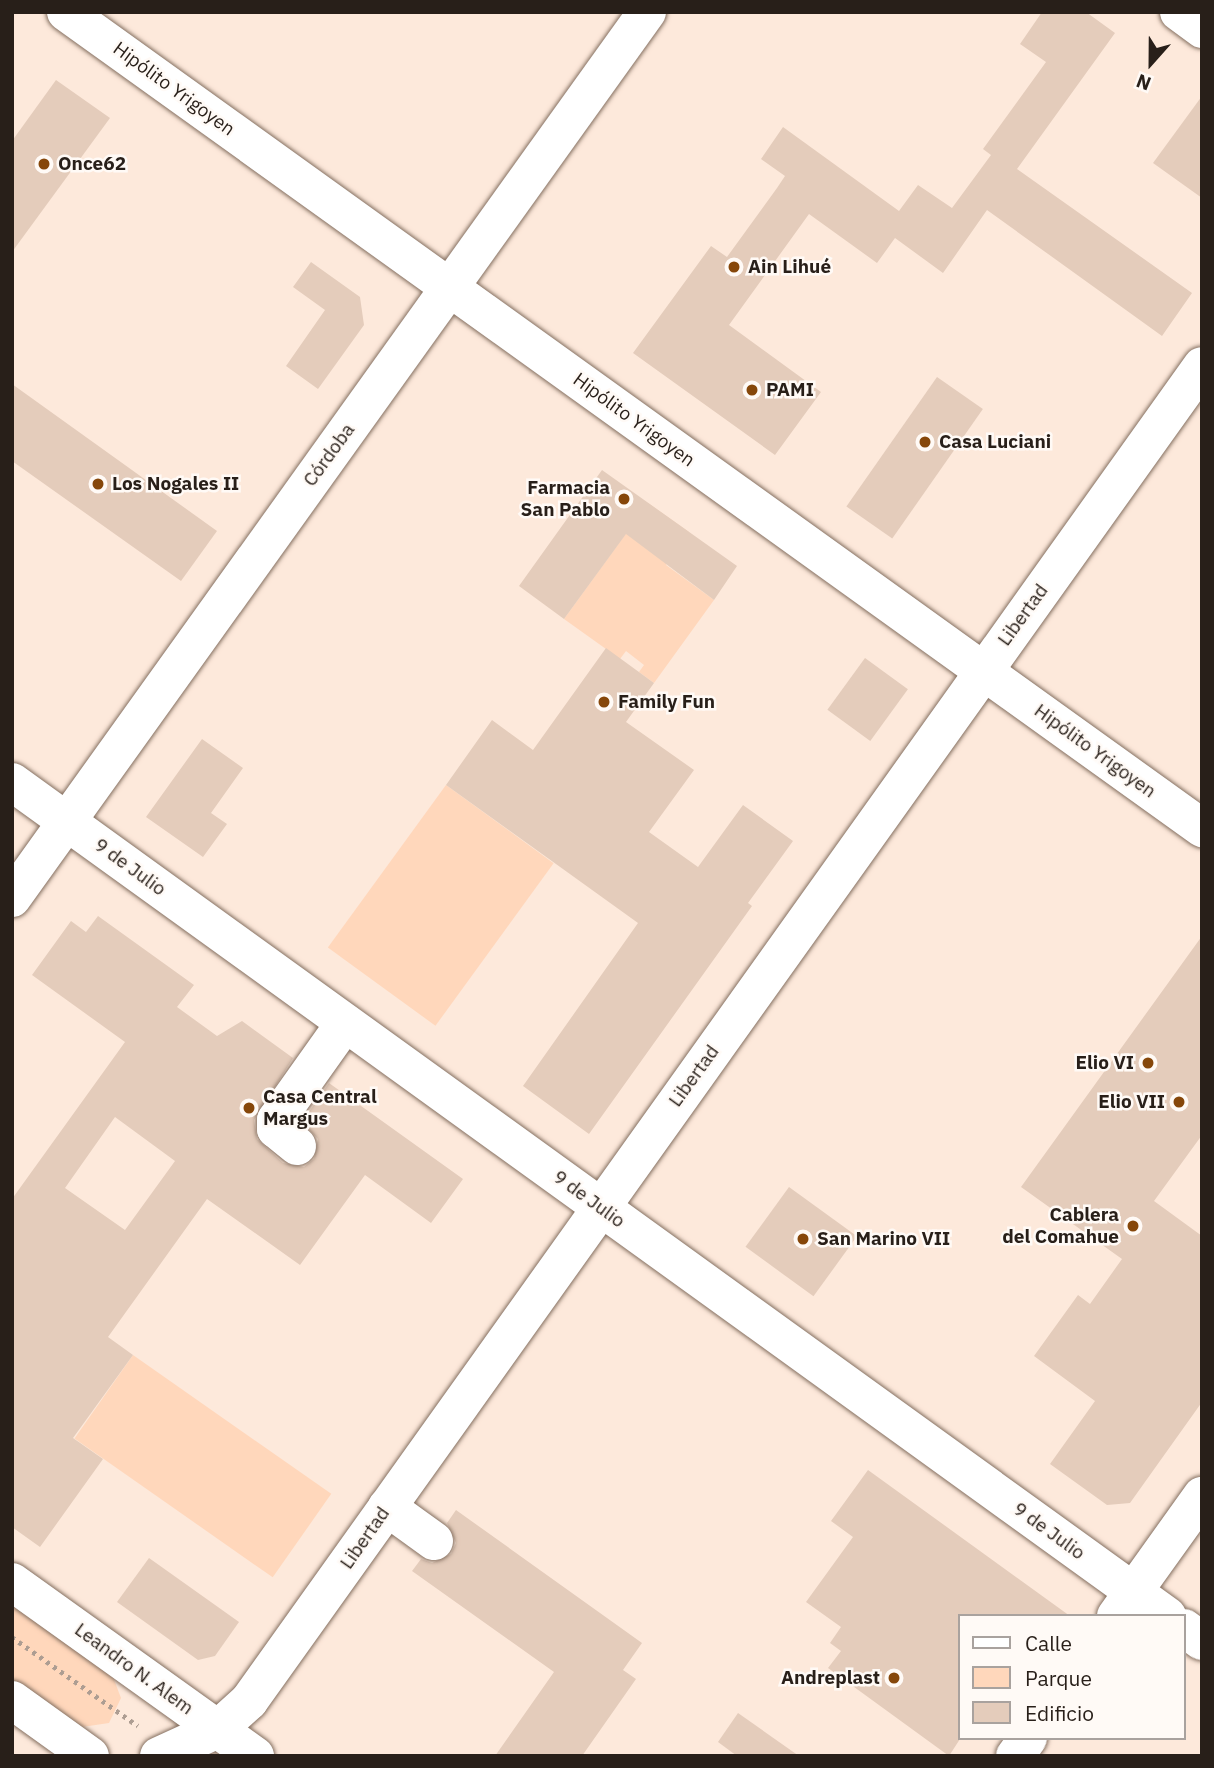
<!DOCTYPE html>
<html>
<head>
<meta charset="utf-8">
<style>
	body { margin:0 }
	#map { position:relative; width:1214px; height:1768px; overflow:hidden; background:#fde9db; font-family:"IBM Plex Sans",sans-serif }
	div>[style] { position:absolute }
	.green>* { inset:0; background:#ffd7bb; transform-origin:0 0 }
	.building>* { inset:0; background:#e4ccbb; transform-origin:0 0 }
	.path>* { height:4.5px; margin-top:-2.25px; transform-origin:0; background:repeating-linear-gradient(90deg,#ad9d92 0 3.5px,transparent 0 8.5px) }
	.roads { filter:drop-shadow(0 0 2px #846f60) drop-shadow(0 0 2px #846f60) }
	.minor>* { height:38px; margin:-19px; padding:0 19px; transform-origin:19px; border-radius:19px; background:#fff }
	.major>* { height:38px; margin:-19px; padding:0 19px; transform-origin:19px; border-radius:19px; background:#fff }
	.dots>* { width:19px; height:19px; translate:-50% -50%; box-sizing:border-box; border:4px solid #fffaf6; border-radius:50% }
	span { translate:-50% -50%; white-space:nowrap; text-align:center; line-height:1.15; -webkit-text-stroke:5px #fffaf6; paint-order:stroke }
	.street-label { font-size:19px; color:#281f19 }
	.poi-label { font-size:19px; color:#281f19; font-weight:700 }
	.left { translate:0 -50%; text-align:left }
	.right { translate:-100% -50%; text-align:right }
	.frame { position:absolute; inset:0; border:14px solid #281f19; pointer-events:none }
	.legend { position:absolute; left:958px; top:1614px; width:228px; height:126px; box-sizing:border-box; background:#fffaf6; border:2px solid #a9a29e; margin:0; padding:9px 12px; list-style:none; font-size:21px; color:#281f19 }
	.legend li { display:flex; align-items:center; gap:14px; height:35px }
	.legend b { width:35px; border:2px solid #a9a29e }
	.north { position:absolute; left:1116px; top:28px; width:70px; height:70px; -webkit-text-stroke:5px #fffaf6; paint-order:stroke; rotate:201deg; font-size:19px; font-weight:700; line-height:28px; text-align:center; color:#281f19 }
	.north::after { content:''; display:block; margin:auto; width:24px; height:32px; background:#281f19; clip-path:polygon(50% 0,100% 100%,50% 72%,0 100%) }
</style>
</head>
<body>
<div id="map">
	<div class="green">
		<div style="clip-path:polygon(648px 503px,689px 532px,666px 565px,714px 600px,654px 683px,639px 672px,644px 665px,626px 651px,620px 659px,564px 619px)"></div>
		<div style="left:446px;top:785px;width:133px;height:201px;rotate:36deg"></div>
		<div style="left:133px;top:1355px;width:242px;height:102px;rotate:35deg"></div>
		<div style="clip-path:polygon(12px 1605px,113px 1677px,121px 1698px,109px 1723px,82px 1727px,12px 1679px)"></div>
	</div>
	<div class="building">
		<div style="clip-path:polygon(1042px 12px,1086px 12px,1115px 33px,1017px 169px,1192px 293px,1162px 336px,987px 210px,943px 273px,895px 238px,877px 263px,809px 214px,729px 325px,821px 392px,775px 455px,633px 353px,711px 246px,727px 257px,777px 188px,785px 176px,761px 159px,783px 127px,899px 211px,918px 185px,952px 208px,991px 155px,983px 149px,1046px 62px,1020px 44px)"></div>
		<div style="clip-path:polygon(56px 80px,110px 118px,12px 252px,12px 141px)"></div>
		<div style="clip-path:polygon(1202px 96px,1202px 198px,1153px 163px)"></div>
		<div style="clip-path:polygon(311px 262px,360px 297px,364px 325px,318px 389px,286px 366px,325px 310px,293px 287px)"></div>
		<div style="left:937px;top:377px;width:56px;height:158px;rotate:35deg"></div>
		<div style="clip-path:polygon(12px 384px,217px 531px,181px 581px,12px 461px)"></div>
		<div style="clip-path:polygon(602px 470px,737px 566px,714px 600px,626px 534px,564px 619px,519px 586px)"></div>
		<div style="clip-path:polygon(606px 648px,654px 683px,626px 722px,694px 770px,649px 832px,698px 867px,743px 805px,793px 841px,748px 903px,752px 906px,589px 1134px,523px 1086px,638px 923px,446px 785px,492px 720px,533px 750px)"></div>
		<div style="left:865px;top:658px;width:53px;height:64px;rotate:36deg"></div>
		<div style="clip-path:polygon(202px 739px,243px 768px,211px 813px,227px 824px,203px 857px,146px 817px)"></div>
		<div style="clip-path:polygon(evenodd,98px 916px,194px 985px,177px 1007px,217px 1036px,242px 1021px,293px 1058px,254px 1120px,257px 1139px,283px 1163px,304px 1167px,314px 1159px,318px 1139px,302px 1122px,329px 1083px,463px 1179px,431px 1223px,365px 1175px,300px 1265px,207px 1199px,108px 1337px,133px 1355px,73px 1438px,103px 1459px,40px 1547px,12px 1527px,12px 1199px,125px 1042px,32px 975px,71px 921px,86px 932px,98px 916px,115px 1117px,175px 1161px,125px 1230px,65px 1188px,115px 1117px)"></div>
		<div style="clip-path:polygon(1202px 936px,1202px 1135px,1154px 1201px,1202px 1236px,1202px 1402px,1130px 1503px,1107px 1505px,1050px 1464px,1095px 1401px,1034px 1356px,1078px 1295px,1090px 1304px,1122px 1259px,1021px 1187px)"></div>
		<div style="left:789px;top:1187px;width:84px;height:74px;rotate:36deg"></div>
		<div style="clip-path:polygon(868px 1470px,1070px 1616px,960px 1616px,960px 1739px,949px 1756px,828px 1668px,841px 1651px,830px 1643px,841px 1627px,806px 1602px,853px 1537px,831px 1521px)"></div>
		<div style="clip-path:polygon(456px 1510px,642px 1643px,623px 1670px,636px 1679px,582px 1756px,495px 1756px,554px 1672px,412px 1571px,421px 1559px,432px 1563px,451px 1554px,456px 1543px,447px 1523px)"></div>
		<div style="clip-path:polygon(149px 1558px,239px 1622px,215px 1656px,198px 1660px,117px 1602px)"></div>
		<div style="clip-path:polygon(738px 1713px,799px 1756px,737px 1756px,718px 1742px)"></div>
	</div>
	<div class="path">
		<div style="left:12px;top:1637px;width:154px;rotate:35.2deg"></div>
	</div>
	<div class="roads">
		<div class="minor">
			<div style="left:66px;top:12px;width:1399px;rotate:35.69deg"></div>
			<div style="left:1179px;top:12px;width:29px;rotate:36deg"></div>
			<div style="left:12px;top:782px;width:1425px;rotate:35.83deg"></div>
			<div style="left:12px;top:898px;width:1090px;rotate:-54.37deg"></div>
			<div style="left:297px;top:1146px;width:27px;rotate:-141deg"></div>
			<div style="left:276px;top:1129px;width:9px;rotate:-90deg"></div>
			<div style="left:276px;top:1120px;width:119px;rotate:-54.6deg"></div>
			<div style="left:387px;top:1507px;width:58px;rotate:35.9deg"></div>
			<div style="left:1184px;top:1628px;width:22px;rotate:36deg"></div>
			<div style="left:159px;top:1756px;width:65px;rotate:-24.6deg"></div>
			<div style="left:218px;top:1729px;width:42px;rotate:-42.1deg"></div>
			<div style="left:249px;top:1701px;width:1640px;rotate:-54.48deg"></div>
		</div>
		<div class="major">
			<div style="left:12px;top:1582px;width:299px;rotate:35.6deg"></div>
			<div style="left:1116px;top:1616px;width:148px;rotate:-54.4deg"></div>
			<div style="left:12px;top:1700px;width:96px;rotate:35.7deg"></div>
			<div style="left:1015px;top:1756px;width:22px;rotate:-54deg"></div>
		</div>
	</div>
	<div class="dots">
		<div style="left:44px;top:164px;background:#86470a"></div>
		<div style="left:734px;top:267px;background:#86470a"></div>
		<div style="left:752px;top:390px;background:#86470a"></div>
		<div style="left:925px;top:442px;background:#86470a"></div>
		<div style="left:98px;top:484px;background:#86470a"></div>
		<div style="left:624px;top:499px;background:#86470a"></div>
		<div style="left:604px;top:702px;background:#86470a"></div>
		<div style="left:1148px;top:1063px;background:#86470a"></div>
		<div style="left:1179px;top:1102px;background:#86470a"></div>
		<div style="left:249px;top:1108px;background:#86470a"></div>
		<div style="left:1133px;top:1226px;background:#86470a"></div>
		<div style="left:803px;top:1239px;background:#86470a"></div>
		<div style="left:894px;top:1678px;background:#86470a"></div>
	</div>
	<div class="street-label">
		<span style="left:174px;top:89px;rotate:36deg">Hipólito Yrigoyen</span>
		<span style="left:634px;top:420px;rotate:36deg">Hipólito Yrigoyen</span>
		<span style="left:329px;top:455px;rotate:-54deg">Córdoba</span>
		<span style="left:1023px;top:615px;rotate:-54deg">Libertad</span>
		<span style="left:1095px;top:751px;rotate:36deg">Hipólito Yrigoyen</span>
		<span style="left:130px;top:867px;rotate:36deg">9 de Julio</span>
		<span style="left:694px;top:1076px;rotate:-54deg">Libertad</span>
		<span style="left:589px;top:1199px;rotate:36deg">9 de Julio</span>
		<span style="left:1049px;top:1531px;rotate:36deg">9 de Julio</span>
		<span style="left:365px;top:1538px;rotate:-55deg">Libertad</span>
		<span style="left:134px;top:1669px;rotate:36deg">Leandro N. Alem</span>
	</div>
	<div class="poi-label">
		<span class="left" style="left:58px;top:164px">Once62</span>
		<span class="left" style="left:748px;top:267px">Ain Lihué</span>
		<span class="left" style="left:766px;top:390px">PAMI</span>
		<span class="left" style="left:939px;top:442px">Casa Luciani</span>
		<span class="left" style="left:112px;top:484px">Los Nogales II</span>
		<span class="right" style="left:610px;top:499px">Farmacia<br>San Pablo</span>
		<span class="left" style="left:618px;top:702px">Family Fun</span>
		<span class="right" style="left:1134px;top:1063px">Elio VI</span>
		<span class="left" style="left:263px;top:1108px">Casa Central<br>Margus</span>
		<span class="right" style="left:1165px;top:1102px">Elio VII</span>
		<span class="right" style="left:1119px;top:1226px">Cablera<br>del Comahue</span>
		<span class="left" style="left:817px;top:1239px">San Marino VII</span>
		<span class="right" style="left:880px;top:1678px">Andreplast</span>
	</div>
	<div class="frame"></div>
	<ul class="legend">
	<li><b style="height:9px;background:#fff"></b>Calle</li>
	<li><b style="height:19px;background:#ffd7bb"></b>Parque</li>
	<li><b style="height:19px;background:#e4ccbb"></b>Edificio</li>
	</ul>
	<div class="north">N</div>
</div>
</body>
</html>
